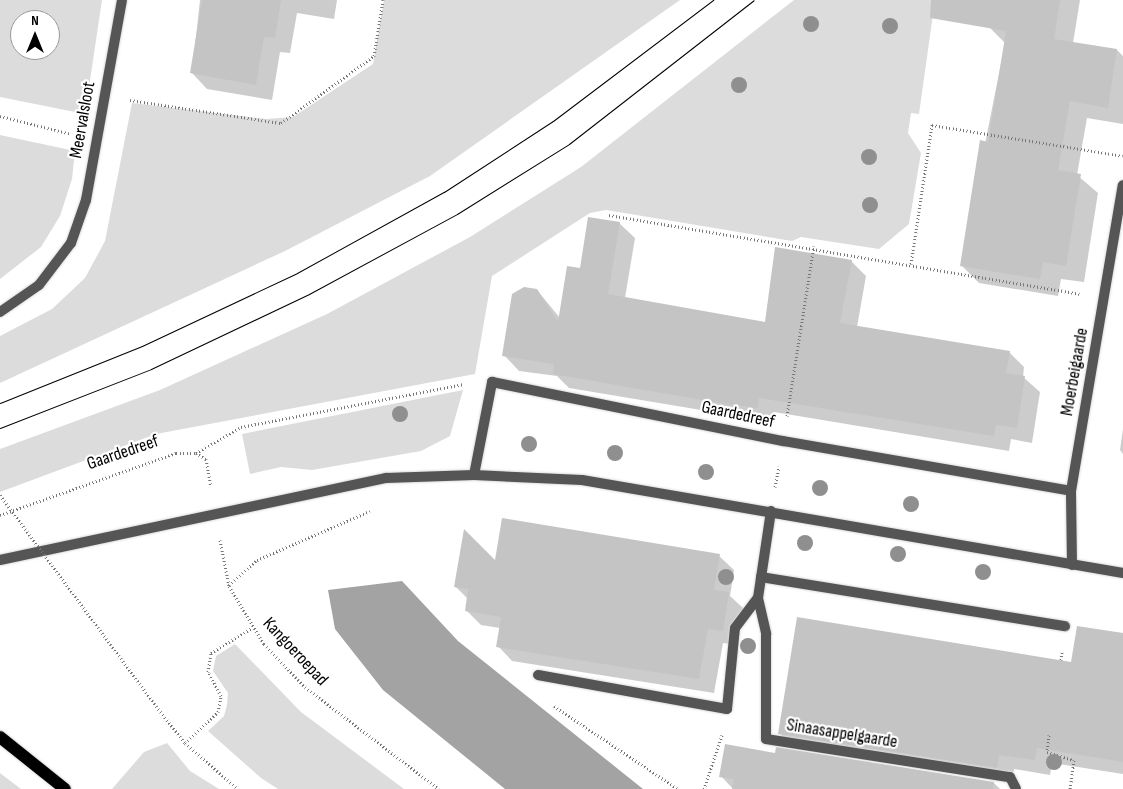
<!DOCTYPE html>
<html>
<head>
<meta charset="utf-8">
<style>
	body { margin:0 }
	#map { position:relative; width:1123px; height:789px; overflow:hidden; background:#fff; font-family:"Sofia Sans Condensed",sans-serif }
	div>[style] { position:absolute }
	.green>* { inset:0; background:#dcdcdc }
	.water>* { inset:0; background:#a3a3a3 }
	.shadow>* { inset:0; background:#0003 }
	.building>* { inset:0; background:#c4c4c4 }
	.path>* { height:3px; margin-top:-1.5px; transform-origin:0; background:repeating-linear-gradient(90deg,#777 0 1px,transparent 0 3.5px) }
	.roads { filter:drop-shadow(0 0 1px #dbdbdb) drop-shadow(0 0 1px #dbdbdb) }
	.minor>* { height:10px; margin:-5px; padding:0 5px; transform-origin:5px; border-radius:5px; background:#555 }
	.tertiary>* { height:10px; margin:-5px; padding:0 5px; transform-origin:5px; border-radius:5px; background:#555 }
	.primary>* { height:12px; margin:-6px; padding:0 6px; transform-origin:6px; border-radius:6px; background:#000 }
	.tram>* { height:1px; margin:-0.5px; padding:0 0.5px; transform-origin:0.5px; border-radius:0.5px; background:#000 }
	.path-bridge>* { height:3px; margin-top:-1.5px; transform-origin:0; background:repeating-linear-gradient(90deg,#777 0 1px,transparent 0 3.5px) }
	.trees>* { width:16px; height:16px; margin:-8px; border-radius:50%; background:#8f8f8f }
	span { translate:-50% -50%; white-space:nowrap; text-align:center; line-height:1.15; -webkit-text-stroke:4.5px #fff; paint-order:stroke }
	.street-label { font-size:18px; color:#000 }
	.north { position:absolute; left:10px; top:10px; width:50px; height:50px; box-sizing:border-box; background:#fff; border:1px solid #999; border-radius:50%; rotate:0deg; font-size:14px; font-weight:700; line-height:20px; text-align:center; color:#000 }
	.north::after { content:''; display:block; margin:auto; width:18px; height:22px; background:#000; clip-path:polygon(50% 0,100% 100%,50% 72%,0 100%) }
</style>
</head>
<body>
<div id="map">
	<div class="green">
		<div style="clip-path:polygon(evenodd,0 0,102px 0,85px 114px,0 97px,0 0,20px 20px,50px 20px,50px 50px,20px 50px,20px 20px)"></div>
		<div style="clip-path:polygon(384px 0,680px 0,430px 176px,285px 251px,0 383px,0 336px,52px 309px,85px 278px,105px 241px,132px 103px,266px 119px,293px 117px,373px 64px)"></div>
		<div style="clip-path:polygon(794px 0,935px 0,919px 114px,911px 113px,908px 133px,921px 153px,909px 224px,879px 249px,801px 237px,792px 241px,606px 210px,590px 213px,492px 276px,475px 374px,156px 434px,0 492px,0 449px,160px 390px,327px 314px,470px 237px,581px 167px)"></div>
		<div style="clip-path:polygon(0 135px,75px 151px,72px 179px,60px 216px,41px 247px,0 279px)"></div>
		<div style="clip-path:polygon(463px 390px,450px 436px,421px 451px,312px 470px,281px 467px,250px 474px,242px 434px)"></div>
		<div style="clip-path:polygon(235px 644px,301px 712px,404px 789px,278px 789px,261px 778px,208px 731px,224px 716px,227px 705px,228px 693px,213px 671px,216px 656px)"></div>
		<div style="clip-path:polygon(167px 743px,190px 771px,219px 789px,112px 789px,144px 752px)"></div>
		<div style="clip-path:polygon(0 773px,21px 789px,0 789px)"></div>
	</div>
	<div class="water">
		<div style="clip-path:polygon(402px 581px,458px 641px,643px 789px,505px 789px,383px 690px,335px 629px,328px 590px)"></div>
	</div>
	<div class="shadow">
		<div style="clip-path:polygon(200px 0,337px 0,334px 19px,297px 13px,290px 53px,280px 52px,272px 100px,207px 89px,192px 73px)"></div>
		<div style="clip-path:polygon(994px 0,1080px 0,1073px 43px,1117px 50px,1123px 56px,1123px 124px,1087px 118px,1077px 175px,1098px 193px,1084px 282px,1061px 279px,1058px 296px,979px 283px,961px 265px,1005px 43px,989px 27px)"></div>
		<div style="clip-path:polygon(619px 223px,635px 238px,625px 298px,766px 323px,851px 261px,866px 276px,857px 327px,1009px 352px,1024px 367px,1023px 377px,1040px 392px,1032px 443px,1011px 439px,1009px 451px,774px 412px,773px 422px,569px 388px,557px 376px,519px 371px,504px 355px,537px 290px,560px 318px,581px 269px)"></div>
		<div style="clip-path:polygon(1123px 429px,1123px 454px,1120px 450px)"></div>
		<div style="clip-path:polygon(719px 556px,734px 570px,730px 596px,743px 608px,737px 645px,723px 643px,714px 693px,512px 661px,498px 646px,500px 628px,481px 625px,466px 610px,468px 599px,455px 586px,496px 563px)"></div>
		<div style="clip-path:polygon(1123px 634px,1123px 774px,1052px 763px,1050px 775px,1014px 769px,1012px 783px,795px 749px,779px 733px,1072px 663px)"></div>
		<div style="clip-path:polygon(776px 754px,994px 783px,1000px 789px,733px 789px,721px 776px)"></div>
	</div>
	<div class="building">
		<div style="clip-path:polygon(202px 0,281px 0,275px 38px,264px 37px,256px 85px,190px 73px)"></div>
		<div style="clip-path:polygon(931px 0,1060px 0,1054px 39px,1117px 49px,1108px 108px,1070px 101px,1058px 170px,1081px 174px,1066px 266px,1043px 262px,1040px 279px,960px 266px,980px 140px,988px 142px,1006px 31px,930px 18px)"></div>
		<div style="clip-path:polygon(588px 217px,620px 222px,608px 294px,765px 322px,775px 247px,852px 260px,840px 323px,1010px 351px,1006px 373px,1025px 376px,1017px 428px,996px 425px,994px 436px,759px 398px,758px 408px,725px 404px,553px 374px,554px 364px,502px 356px,512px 294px,524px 287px,537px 289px,558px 322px,567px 266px,580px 268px)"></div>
		<div style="clip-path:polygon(502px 518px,720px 554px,714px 590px,729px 592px,723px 631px,708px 629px,699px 679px,496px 647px,501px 617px,465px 611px,468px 589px,454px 587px,464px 529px,495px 560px)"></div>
		<div style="clip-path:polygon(797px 617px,1071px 662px,1077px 626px,1123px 633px,1123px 762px,1037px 748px,1035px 760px,999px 755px,997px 768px,778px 734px)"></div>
		<div style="clip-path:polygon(725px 744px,775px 753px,776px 747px,994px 782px,993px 789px,732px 789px,734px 779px,719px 777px)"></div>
	</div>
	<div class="path">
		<div style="left:130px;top:100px;width:153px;rotate:8.7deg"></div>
		<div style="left:281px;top:123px;width:115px;rotate:-35.8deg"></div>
		<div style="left:374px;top:56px;width:57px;rotate:-80.9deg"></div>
		<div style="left:0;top:116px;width:73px;rotate:14.2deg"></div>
		<div style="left:609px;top:215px;width:477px;rotate:9.5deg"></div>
		<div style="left:911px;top:264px;width:141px;rotate:-81.4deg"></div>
		<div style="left:932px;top:125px;width:193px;rotate:9.2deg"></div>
		<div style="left:787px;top:416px;width:172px;rotate:-81deg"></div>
		<div style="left:196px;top:453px;width:52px;rotate:-30deg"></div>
		<div style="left:241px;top:427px;width:227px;rotate:-10.9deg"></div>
		<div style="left:775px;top:487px;width:21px;rotate:-79deg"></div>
		<div style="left:0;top:515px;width:187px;rotate:-19.4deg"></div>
		<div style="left:176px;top:453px;width:20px"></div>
		<div style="left:196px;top:453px;width:12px;rotate:31deg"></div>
		<div style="left:206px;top:459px;width:28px;rotate:80deg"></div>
		<div style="left:220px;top:540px;width:47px;rotate:78.9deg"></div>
		<div style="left:229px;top:586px;width:68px;rotate:58.9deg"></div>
		<div style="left:264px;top:644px;width:59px;rotate:46.4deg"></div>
		<div style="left:305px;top:687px;width:168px;rotate:37.3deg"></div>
		<div style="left:229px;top:585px;width:38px;rotate:-42deg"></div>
		<div style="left:257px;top:560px;width:123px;rotate:-23.4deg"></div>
		<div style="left:1061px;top:660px;width:8px;rotate:-83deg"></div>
		<div style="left:156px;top:706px;width:47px;rotate:51.9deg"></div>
		<div style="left:185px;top:743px;width:70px;rotate:41deg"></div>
		<div style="left:554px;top:706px;width:149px;rotate:33.8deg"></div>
		<div style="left:1049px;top:735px;width:17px;rotate:97deg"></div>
		<div style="left:1047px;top:752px;width:28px;rotate:17deg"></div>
		<div style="left:1074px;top:760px;width:29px;rotate:98deg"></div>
		<div style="left:185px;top:743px;width:45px;rotate:-43.2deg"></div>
		<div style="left:218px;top:712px;width:16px;rotate:-79deg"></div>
		<div style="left:221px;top:696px;width:27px;rotate:-118deg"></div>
		<div style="left:208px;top:672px;width:19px;rotate:-81deg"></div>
		<div style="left:211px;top:653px;width:48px;rotate:-31.4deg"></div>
		<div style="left:704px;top:789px;width:57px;rotate:-71.6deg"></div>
	</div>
	<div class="roads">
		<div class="minor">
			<div style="left:0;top:312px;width:47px;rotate:-34.7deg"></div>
			<div style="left:39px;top:285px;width:53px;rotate:-52.7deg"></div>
			<div style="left:71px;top:243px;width:46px;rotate:-70.8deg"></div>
			<div style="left:86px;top:200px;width:203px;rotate:-79.8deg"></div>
			<div style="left:474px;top:475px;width:95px;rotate:-79deg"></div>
			<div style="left:492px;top:382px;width:297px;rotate:11.5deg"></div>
			<div style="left:783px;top:441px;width:292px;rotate:9.8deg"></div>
			<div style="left:771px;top:511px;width:88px;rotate:98.5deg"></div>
			<div style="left:758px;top:598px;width:37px;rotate:77deg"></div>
			<div style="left:766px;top:634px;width:105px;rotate:90deg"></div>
			<div style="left:766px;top:739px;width:247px;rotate:8.9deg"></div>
			<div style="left:1010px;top:777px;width:13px;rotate:63deg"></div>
			<div style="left:1072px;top:565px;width:74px;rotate:-90.8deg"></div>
			<div style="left:1071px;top:491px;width:310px;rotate:-80.4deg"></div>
			<div style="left:761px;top:577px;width:308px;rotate:9.2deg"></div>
			<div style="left:538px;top:675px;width:192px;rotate:10.2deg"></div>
			<div style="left:727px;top:709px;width:81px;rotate:-84.4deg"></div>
			<div style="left:735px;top:628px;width:38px;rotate:-53deg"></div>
		</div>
		<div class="tertiary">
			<div style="left:0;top:560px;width:395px;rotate:-12deg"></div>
			<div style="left:386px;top:478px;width:88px;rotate:-2deg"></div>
			<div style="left:474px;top:475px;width:108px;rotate:2.7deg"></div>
			<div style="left:582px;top:480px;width:549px;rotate:9.75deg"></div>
		</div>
		<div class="primary">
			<div style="left:0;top:737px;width:83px;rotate:38.7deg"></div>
		</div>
	</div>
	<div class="tram">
		<div style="left:0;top:403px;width:153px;rotate:-21.9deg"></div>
		<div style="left:142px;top:346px;width:171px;rotate:-25.2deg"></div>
		<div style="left:297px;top:273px;width:168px;rotate:-28.9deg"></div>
		<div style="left:444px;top:192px;width:130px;rotate:-33.1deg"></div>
		<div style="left:553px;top:121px;width:201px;rotate:-37.1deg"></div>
		<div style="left:0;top:428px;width:162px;rotate:-21.3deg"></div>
		<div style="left:151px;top:369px;width:175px;rotate:-25.4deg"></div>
		<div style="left:309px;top:294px;width:168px;rotate:-28.4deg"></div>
		<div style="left:457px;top:214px;width:132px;rotate:-32deg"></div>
		<div style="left:569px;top:144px;width:234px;rotate:-37.9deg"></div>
	</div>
	<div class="path-bridge">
		<div style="left:0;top:495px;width:262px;rotate:53.5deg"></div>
	</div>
	<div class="trees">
		<div style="left:811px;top:24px"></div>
		<div style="left:890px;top:26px"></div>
		<div style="left:739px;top:85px"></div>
		<div style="left:869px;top:157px"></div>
		<div style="left:870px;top:205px"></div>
		<div style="left:400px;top:414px"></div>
		<div style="left:529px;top:444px"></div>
		<div style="left:615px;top:453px"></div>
		<div style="left:706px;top:472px"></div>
		<div style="left:820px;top:488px"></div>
		<div style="left:911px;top:504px"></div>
		<div style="left:805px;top:543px"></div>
		<div style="left:898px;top:554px"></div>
		<div style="left:983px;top:572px"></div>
		<div style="left:726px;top:577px"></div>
		<div style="left:748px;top:646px"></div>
		<div style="left:1054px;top:762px"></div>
	</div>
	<div class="street-label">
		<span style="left:83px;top:120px;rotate:-80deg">Meervalsloot</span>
		<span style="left:1075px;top:372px;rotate:-80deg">Moerbeigaarde</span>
		<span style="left:738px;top:415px;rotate:12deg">Gaardedreef</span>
		<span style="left:123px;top:453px;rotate:-19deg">Gaardedreef</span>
		<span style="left:295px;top:652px;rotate:47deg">Kangoeroepad</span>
		<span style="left:842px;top:734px;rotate:9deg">Sinaasappelgaarde</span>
	</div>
	<div class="north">N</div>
</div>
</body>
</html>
